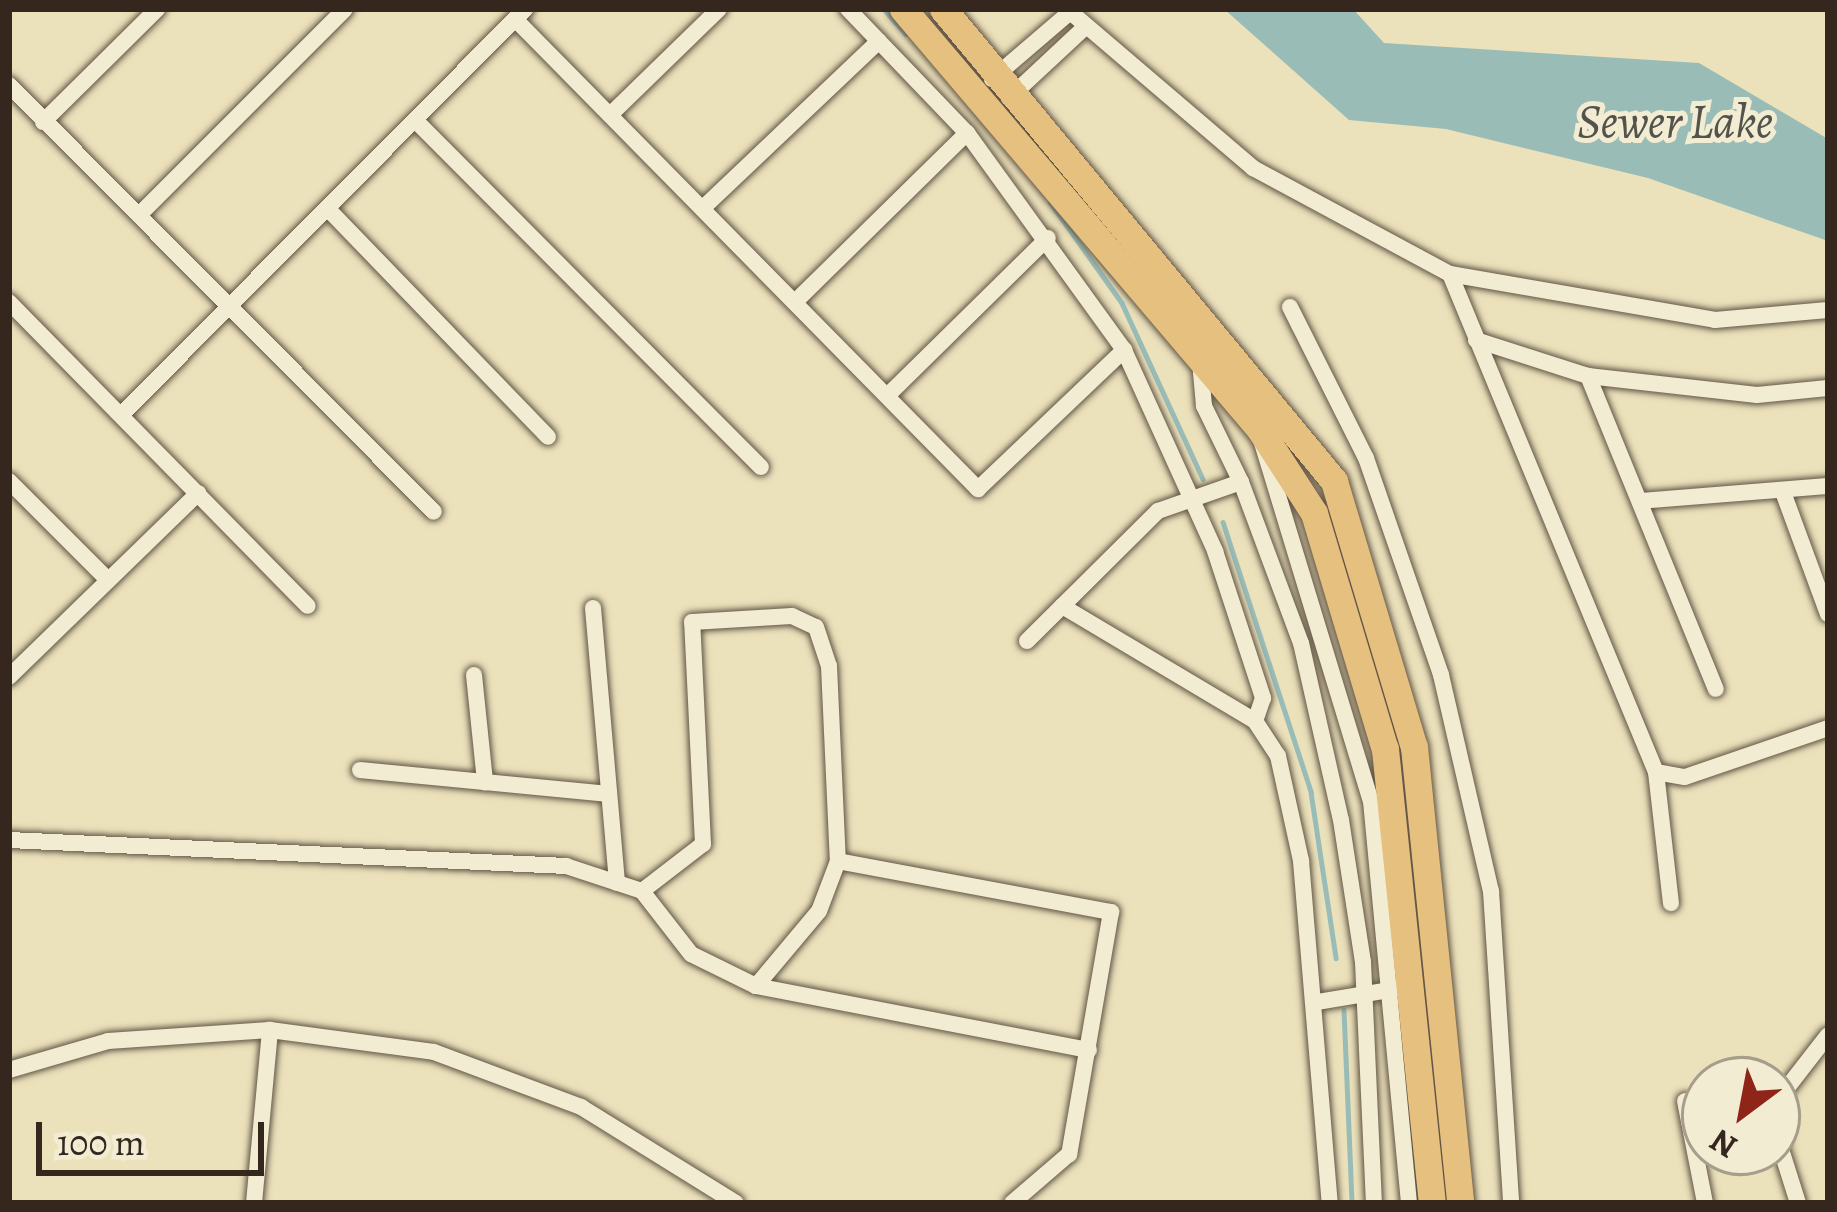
<!DOCTYPE html>
<html>
<head>
<meta charset="utf-8">
<style>
	body { margin:0 }
	#map { position:relative; width:1837px; height:1212px; overflow:hidden; background:#ebe1bb; font-family:Alegreya,serif }
	div>[style] { position:absolute }
	.water>* { inset:0; background:#9abcb7 }
	.stream>* { height:4.5px; margin:-2.25px; padding:0 2.25px; transform-origin:2.25px; border-radius:2.25px; background:#9abcb7 }
	.roads { filter:drop-shadow(0 0 3px #625545) drop-shadow(0 0 3px #625545) }
	.minor>* { height:16px; margin:-8px; padding:0 8px; transform-origin:8px; border-radius:8px; background:#f2ecd3 }
	.primary>* { height:27px; margin:-13.5px; padding:0 13.5px; transform-origin:13.5px; border-radius:13.5px; background:#e6c07e }
	span { translate:-50% -50%; white-space:nowrap; text-align:center; line-height:1.15; -webkit-text-stroke:10px #f2ecd3; paint-order:stroke }
	.water-label { font-size:48px; color:#53534c; font-style:italic }
	.frame { position:absolute; inset:0; border:12px solid #35261e; pointer-events:none }
	.north { position:absolute; left:1681px; top:1056px; width:120px; height:120px; box-sizing:border-box; background:#f2ecd3; border:3px solid #a69d8b; border-radius:50%; rotate:212deg; font-size:33px; font-weight:700; line-height:48px; text-align:center; color:#35261e }
	.north::after { content:''; display:block; margin:auto; width:42px; height:54px; background:#8f2418; clip-path:polygon(50% 0,100% 100%,50% 72%,0 100%) }
	.scale { position:absolute; left:36px; top:1122px; width:228px; height:54px; box-sizing:border-box; border:6px solid #35261e; border-top:0; padding-left:15px; font-size:36px; line-height:42px; white-space:nowrap; color:#35261e; -webkit-text-stroke:9px #f2ecd3; paint-order:stroke }
</style>
</head>
<body>
<div id="map">
	<div class="water">
		<div style="clip-path:polygon(1224px 9px,1353px 9px,1384px 43px,1699px 63px,1828px 139px,1828px 241px,1648px 178px,1446px 129px,1349px 120px)"></div>
	</div>
	<div class="stream">
		<div style="left:884px;top:9px;width:33px;rotate:49deg"></div>
		<div style="left:1050px;top:202px;width:124px;rotate:54.5deg"></div>
		<div style="left:1122px;top:303px;width:194px;rotate:65.3deg"></div>
		<div style="left:1223px;top:522px;width:284px;rotate:71.9deg"></div>
		<div style="left:1311px;top:792px;width:168px;rotate:81.4deg"></div>
		<div style="left:1344px;top:1010px;width:193px;rotate:87.6deg"></div>
	</div>
	<div class="roads">
		<div class="minor">
			<div style="left:848px;top:9px;width:172px;rotate:46.2deg"></div>
			<div style="left:967px;top:133px;width:268px;rotate:54.1deg"></div>
			<div style="left:1124px;top:350px;width:221px;rotate:65.6deg"></div>
			<div style="left:1215px;top:551px;width:155px;rotate:71.9deg"></div>
			<div style="left:1263px;top:698px;width:24px;rotate:109deg"></div>
			<div style="left:1067px;top:9px;width:245px;rotate:40.5deg"></div>
			<div style="left:1253px;top:168px;width:224px;rotate:28.3deg"></div>
			<div style="left:1450px;top:274px;width:269px;rotate:9.8deg"></div>
			<div style="left:1715px;top:320px;width:113px;rotate:-5.1deg"></div>
			<div style="left:515px;top:19px;width:660px;rotate:45.43deg"></div>
			<div style="left:978px;top:489px;width:202px;rotate:-43.6deg"></div>
			<div style="left:992px;top:79px;width:101px;rotate:-40.6deg"></div>
			<div style="left:9px;top:85px;width:602px;rotate:45.13deg"></div>
			<div style="left:1009px;top:98px;width:101px;rotate:-43deg"></div>
			<div style="left:610px;top:115px;width:152px;rotate:-44.2deg"></div>
			<div style="left:415px;top:120px;width:490px;rotate:45.1deg"></div>
			<div style="left:43px;top:122px;width:161px;rotate:-44.7deg"></div>
			<div style="left:704px;top:207px;width:241px;rotate:-43.5deg"></div>
			<div style="left:327px;top:208px;width:318px;rotate:46deg"></div>
			<div style="left:139px;top:215px;width:291px;rotate:-45deg"></div>
			<div style="left:1450px;top:274px;width:539px;rotate:67.53deg"></div>
			<div style="left:1656px;top:772px;width:29px;rotate:10deg"></div>
			<div style="left:1685px;top:777px;width:151px;rotate:-18.9deg"></div>
			<div style="left:798px;top:299px;width:237px;rotate:-44.5deg"></div>
			<div style="left:9px;top:302px;width:426px;rotate:45.5deg"></div>
			<div style="left:1290px;top:307px;width:169px;rotate:63.3deg"></div>
			<div style="left:1366px;top:458px;width:230px;rotate:70.9deg"></div>
			<div style="left:1441px;top:675px;width:222px;rotate:77deg"></div>
			<div style="left:1491px;top:891px;width:313px;rotate:86.3deg"></div>
			<div style="left:1476px;top:340px;width:118px;rotate:17.8deg"></div>
			<div style="left:1588px;top:376px;width:170px;rotate:6.4deg"></div>
			<div style="left:1757px;top:395px;width:71px;rotate:-5.6deg"></div>
			<div style="left:1588px;top:376px;width:338px;rotate:67.8deg"></div>
			<div style="left:888px;top:395px;width:224px;rotate:-44.5deg"></div>
			<div style="left:121px;top:415px;width:573px;rotate:-45.14deg"></div>
			<div style="left:1259px;top:433px;width:385px;rotate:73.1deg"></div>
			<div style="left:1371px;top:801px;width:404px;rotate:84.6deg"></div>
			<div style="left:9px;top:481px;width:140px;rotate:45deg"></div>
			<div style="left:1241px;top:482px;width:172px;rotate:69.6deg"></div>
			<div style="left:1301px;top:643px;width:181px;rotate:77.3deg"></div>
			<div style="left:1341px;top:820px;width:144px;rotate:81.2deg"></div>
			<div style="left:1363px;top:962px;width:241px;rotate:87.4deg"></div>
			<div style="left:1783px;top:492px;width:130px;rotate:69.8deg"></div>
			<div style="left:1640px;top:501px;width:189px;rotate:-4.6deg"></div>
			<div style="left:1062px;top:606px;width:225px;rotate:30.8deg"></div>
			<div style="left:1255px;top:721px;width:42px;rotate:56.7deg"></div>
			<div style="left:1278px;top:756px;width:107px;rotate:77.6deg"></div>
			<div style="left:1301px;top:861px;width:343px;rotate:85.2deg"></div>
			<div style="left:593px;top:608px;width:276px;rotate:85deg"></div>
			<div style="left:792px;top:616px;width:26px;rotate:25deg"></div>
			<div style="left:816px;top:627px;width:41px;rotate:71.6deg"></div>
			<div style="left:829px;top:666px;width:195px;rotate:87.4deg"></div>
			<div style="left:838px;top:861px;width:53px;rotate:110.8deg"></div>
			<div style="left:819px;top:911px;width:98px;rotate:130deg"></div>
			<div style="left:756px;top:986px;width:72px;rotate:-153.8deg"></div>
			<div style="left:691px;top:954px;width:80px;rotate:-127.9deg"></div>
			<div style="left:642px;top:891px;width:77px;rotate:-37.6deg"></div>
			<div style="left:703px;top:844px;width:222px;rotate:-92.8deg"></div>
			<div style="left:692px;top:622px;width:100px;rotate:-3.4deg"></div>
			<div style="left:1027px;top:641px;width:185px;rotate:-44.8deg"></div>
			<div style="left:1158px;top:511px;width:88px;rotate:-19.3deg"></div>
			<div style="left:1241px;top:482px;width:85px;rotate:-116deg"></div>
			<div style="left:1204px;top:406px;width:45px;rotate:-95.1deg"></div>
			<div style="left:474px;top:675px;width:108px;rotate:84.1deg"></div>
			<div style="left:9px;top:677px;width:264px;rotate:-44.2deg"></div>
			<div style="left:360px;top:770px;width:250px;rotate:5.5deg"></div>
			<div style="left:1656px;top:772px;width:132px;rotate:83.5deg"></div>
			<div style="left:9px;top:840px;width:558px;rotate:2.67deg"></div>
			<div style="left:566px;top:866px;width:80px;rotate:18.2deg"></div>
			<div style="left:838px;top:861px;width:278px;rotate:10.6deg"></div>
			<div style="left:1111px;top:912px;width:246px;rotate:99.8deg"></div>
			<div style="left:1069px;top:1154px;width:75px;rotate:139.3deg"></div>
			<div style="left:756px;top:986px;width:339px;rotate:10.9deg"></div>
			<div style="left:1317px;top:1002px;width:86px;rotate:-9.4deg"></div>
			<div style="left:9px;top:1070px;width:103px;rotate:-16.3deg"></div>
			<div style="left:108px;top:1041px;width:162px;rotate:-3.9deg"></div>
			<div style="left:270px;top:1030px;width:165px;rotate:7.6deg"></div>
			<div style="left:434px;top:1052px;width:157px;rotate:20.5deg"></div>
			<div style="left:581px;top:1107px;width:182px;rotate:31.8deg"></div>
			<div style="left:1685px;top:1101px;width:104px;rotate:78.9deg"></div>
			<div style="left:254px;top:1203px;width:174px;rotate:-84.7deg"></div>
			<div style="left:1798px;top:1203px;width:57px;rotate:-107.5deg"></div>
			<div style="left:1781px;top:1149px;width:56px;rotate:-88deg"></div>
			<div style="left:1783px;top:1093px;width:73px;rotate:-52.2deg"></div>
		</div>
		<div class="primary">
			<div style="left:903px;top:9px;width:550px;rotate:49.65deg"></div>
			<div style="left:1259px;top:428px;width:101px;rotate:57.1deg"></div>
			<div style="left:1314px;top:513px;width:246px;rotate:73.3deg"></div>
			<div style="left:1385px;top:749px;width:456px;rotate:84.1deg"></div>
			<div style="left:943px;top:9px;width:613px;rotate:50.36deg"></div>
			<div style="left:1334px;top:481px;width:278px;rotate:73.3deg"></div>
			<div style="left:1414px;top:747px;width:458px;rotate:84.2deg"></div>
		</div>
	</div>
	<div class="water-label">
		<span style="left:1675px;top:122px">Sewer Lake</span>
	</div>
	<div class="frame"></div>
	<div class="north">N</div>
	<div class="scale">100 m</div>
</div>
</body>
</html>
